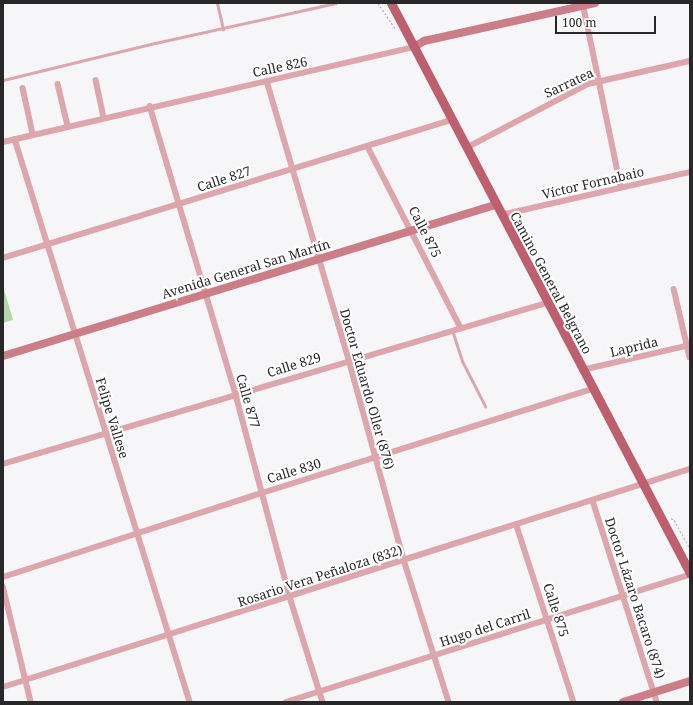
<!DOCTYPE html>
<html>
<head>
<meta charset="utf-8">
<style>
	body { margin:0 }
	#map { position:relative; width:693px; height:705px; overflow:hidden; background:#f6f6f9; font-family:"Noto Serif",serif }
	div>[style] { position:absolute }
	.green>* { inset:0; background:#b3d5a8 }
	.path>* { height:1px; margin-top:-0.5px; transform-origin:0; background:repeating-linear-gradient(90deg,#aeaeb0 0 2px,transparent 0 4px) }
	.lane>* { height:3px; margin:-1.5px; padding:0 1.5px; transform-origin:1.5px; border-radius:1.5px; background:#dca6ac }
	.street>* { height:5.5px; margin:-2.75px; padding:0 2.75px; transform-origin:2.75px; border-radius:2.75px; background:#dca6ac }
	.secondary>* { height:8px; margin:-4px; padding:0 4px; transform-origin:4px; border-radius:4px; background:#cb7e88 }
	.primary>* { height:9px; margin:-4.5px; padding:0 4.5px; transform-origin:4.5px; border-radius:4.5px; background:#bd5f6e }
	span { translate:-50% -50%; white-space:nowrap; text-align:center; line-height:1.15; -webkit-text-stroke:4px #fff; paint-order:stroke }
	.street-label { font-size:13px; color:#282829 }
	.frame { position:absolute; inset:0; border:4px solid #282829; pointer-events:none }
	.scale { position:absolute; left:555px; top:16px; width:101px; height:18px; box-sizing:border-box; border:2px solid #282829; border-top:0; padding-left:5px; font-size:12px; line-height:14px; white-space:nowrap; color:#282829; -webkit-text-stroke:3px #fff; paint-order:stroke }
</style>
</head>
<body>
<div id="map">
	<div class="green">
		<div style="clip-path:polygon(3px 286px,13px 320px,3px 323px)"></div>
	</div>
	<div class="path">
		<div style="left:378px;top:3px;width:30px;rotate:56deg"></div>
		<div style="left:671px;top:518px;width:4px;rotate:34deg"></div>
		<div style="left:674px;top:520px;width:33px;rotate:61deg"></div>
	</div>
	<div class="lane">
		<div style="left:217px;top:3px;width:27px;rotate:77deg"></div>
		<div style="left:3px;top:80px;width:156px;rotate:-13.7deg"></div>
		<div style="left:155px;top:43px;width:185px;rotate:-12.5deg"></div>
		<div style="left:452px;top:330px;width:33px;rotate:72deg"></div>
		<div style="left:462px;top:361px;width:51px;rotate:62.9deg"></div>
	</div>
	<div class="street">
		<div style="left:583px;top:3px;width:188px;rotate:78.3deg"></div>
		<div style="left:96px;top:80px;width:38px;rotate:78deg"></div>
		<div style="left:267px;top:81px;width:291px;rotate:73.6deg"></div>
		<div style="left:349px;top:360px;width:207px;rotate:74.6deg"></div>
		<div style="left:404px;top:560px;width:149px;rotate:72.4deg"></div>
		<div style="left:58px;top:84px;width:43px;rotate:76.6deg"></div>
		<div style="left:23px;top:88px;width:47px;rotate:77.7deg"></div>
		<div style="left:150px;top:106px;width:302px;rotate:73.4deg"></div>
		<div style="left:236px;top:395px;width:209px;rotate:75deg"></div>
		<div style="left:290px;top:597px;width:110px;rotate:72.6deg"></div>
		<div style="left:15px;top:139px;width:590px;rotate:72.73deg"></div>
		<div style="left:3px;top:142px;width:422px;rotate:-13deg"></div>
		<div style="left:368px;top:147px;width:203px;rotate:62.8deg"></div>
		<div style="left:466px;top:148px;width:138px;rotate:-27.7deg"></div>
		<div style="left:588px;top:84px;width:105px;rotate:-12.7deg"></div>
		<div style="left:501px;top:215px;width:194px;rotate:-12.8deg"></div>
		<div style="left:3px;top:258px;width:469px;rotate:-17.1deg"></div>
		<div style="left:674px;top:289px;width:70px;rotate:76.8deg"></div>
		<div style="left:582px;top:370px;width:111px;rotate:-13deg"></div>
		<div style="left:3px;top:464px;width:567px;rotate:-16.49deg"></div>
		<div style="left:593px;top:501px;width:211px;rotate:72.3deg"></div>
		<div style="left:517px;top:526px;width:185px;rotate:72.1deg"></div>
		<div style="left:3px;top:577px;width:272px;rotate:-18deg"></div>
		<div style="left:262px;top:493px;width:346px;rotate:-17.5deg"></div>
		<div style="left:3px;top:586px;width:119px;rotate:76.4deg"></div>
		<div style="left:3px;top:687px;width:721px;rotate:-17.61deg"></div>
		<div style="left:286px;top:702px;width:423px;rotate:-17.5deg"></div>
	</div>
	<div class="secondary">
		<div style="left:414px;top:47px;width:12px;rotate:-31deg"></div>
		<div style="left:424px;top:41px;width:175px;rotate:-12.5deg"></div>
		<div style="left:3px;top:356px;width:515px;rotate:-17.06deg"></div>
		<div style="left:623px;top:702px;width:70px;rotate:-17.4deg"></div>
	</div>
	<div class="primary">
		<div style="left:391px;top:3px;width:644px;rotate:62.32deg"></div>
	</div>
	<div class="street-label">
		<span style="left:280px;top:67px;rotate:-12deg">Calle 826</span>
		<span style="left:569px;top:83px;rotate:-25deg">Sarratea</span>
		<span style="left:224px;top:179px;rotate:-18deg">Calle 827</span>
		<span style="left:593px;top:183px;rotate:-13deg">Víctor Fornabaio</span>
		<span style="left:425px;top:232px;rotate:63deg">Calle 875</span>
		<span style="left:246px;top:269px;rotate:-17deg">Avenida General San Martín</span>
		<span style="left:551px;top:283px;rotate:62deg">Camino General Belgrano</span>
		<span style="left:634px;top:347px;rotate:-13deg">Laprida</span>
		<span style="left:294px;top:365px;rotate:-17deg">Calle 829</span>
		<span style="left:367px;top:389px;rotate:74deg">Doctor Eduardo Oller (876)</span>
		<span style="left:248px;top:401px;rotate:74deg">Calle 877</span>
		<span style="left:112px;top:418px;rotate:73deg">Felipe Vallese</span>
		<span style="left:294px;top:471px;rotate:-17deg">Calle 830</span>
		<span style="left:320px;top:576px;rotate:-18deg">Rosario Vera Peñaloza (832)</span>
		<span style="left:635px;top:598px;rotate:72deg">Doctor Lázaro Bacaro (874)</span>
		<span style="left:556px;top:610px;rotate:72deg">Calle 875</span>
		<span style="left:485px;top:628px;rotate:-18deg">Hugo del Carril</span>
	</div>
	<div class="frame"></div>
	<div class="scale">100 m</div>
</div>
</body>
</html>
